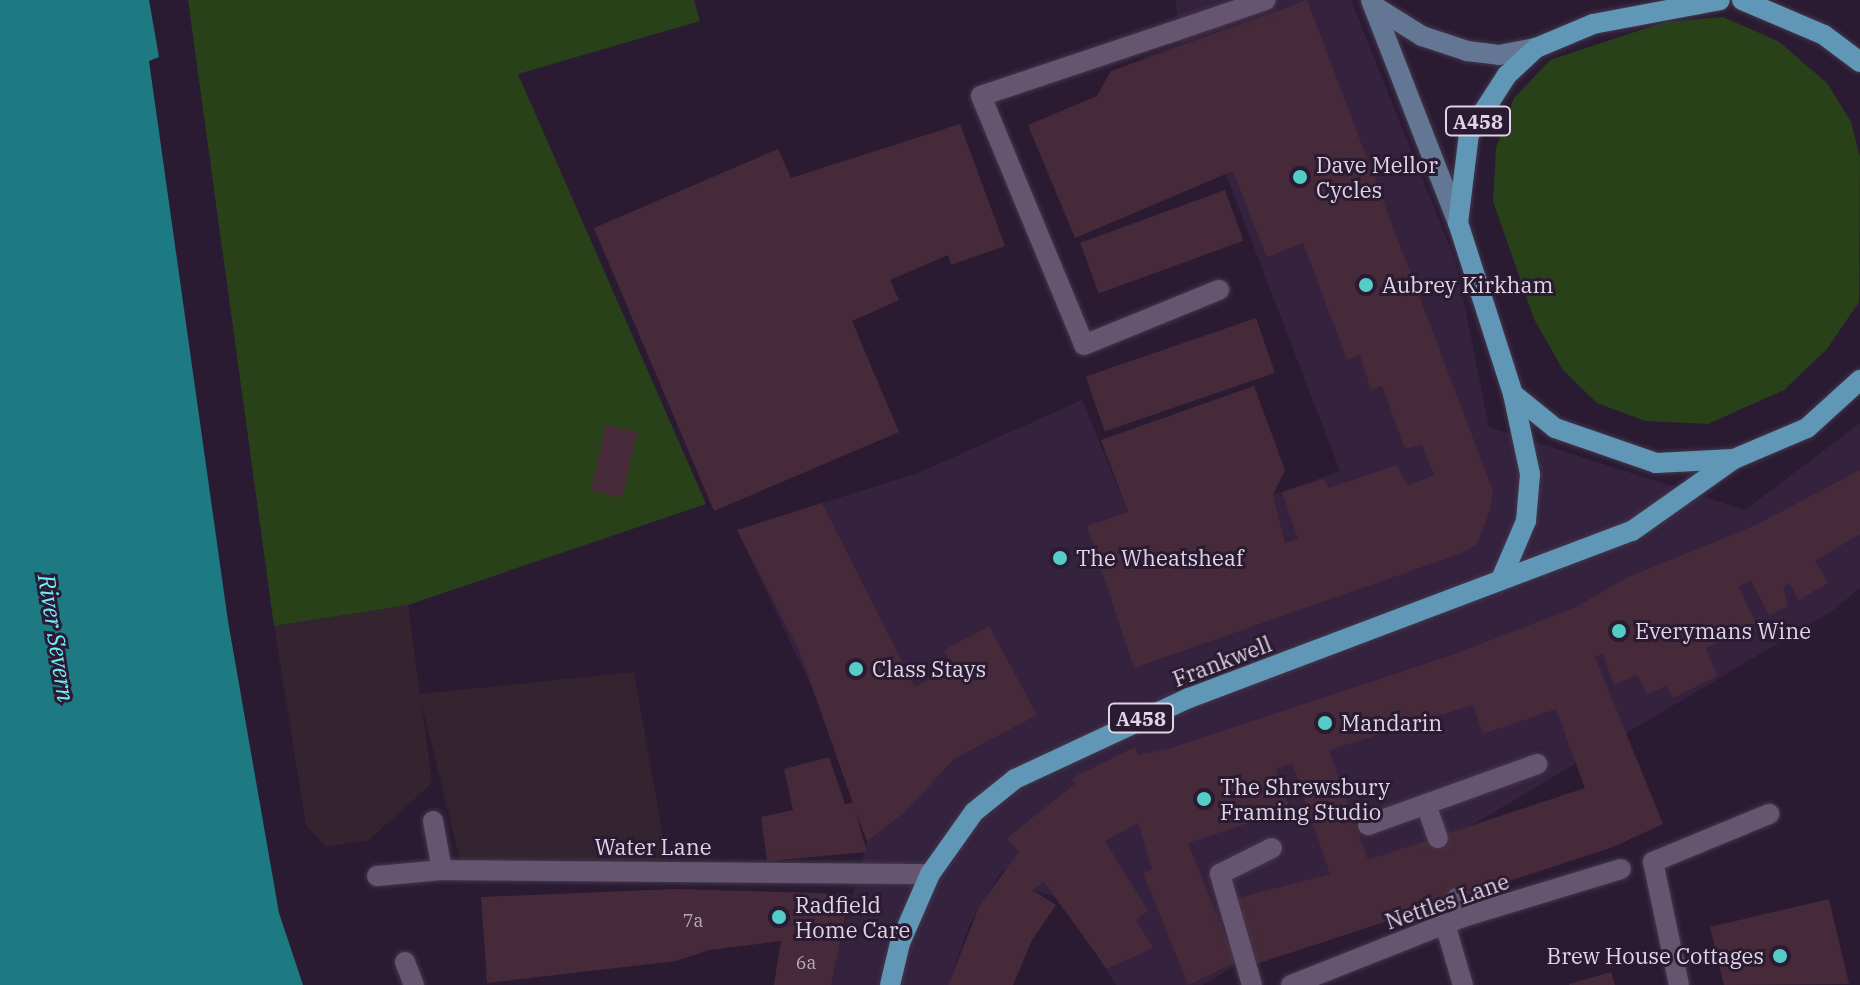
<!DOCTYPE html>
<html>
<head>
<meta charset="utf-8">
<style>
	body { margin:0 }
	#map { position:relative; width:1860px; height:985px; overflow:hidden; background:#2a1b33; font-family:"IBM Plex Serif",serif }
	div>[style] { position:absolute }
	.built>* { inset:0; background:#34223f }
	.industrial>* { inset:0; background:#332430 }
	.green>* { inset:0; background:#284119 }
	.water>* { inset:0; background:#1d7a82 }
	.building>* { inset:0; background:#472a39; transform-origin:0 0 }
	.roads { filter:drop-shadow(0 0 2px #44374b) drop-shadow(0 0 2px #44374b) }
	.lane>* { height:20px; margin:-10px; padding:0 10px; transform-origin:10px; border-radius:10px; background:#655570 }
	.street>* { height:20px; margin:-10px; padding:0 10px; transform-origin:10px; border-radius:10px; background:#655570 }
	.secondary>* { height:20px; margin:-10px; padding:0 10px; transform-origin:10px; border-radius:10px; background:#637693 }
	.primary>* { height:20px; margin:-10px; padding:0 10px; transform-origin:10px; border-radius:10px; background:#6097b6 }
	.dots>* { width:22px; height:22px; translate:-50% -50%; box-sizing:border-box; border:4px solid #2a1b33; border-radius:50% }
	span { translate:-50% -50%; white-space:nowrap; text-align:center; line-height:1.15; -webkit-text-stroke:6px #2a1b33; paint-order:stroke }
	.number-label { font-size:18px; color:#b9aaba }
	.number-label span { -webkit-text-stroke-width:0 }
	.shield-label span { padding:2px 6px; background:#2a1b33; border:2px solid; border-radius:6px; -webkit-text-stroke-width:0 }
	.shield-label { font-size:20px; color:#dfd5e5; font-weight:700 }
	.poi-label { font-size:22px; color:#dfd5e5 }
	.left { translate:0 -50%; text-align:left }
	.right { translate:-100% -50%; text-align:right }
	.street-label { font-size:22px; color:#dfd5e5 }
	.water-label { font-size:24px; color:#71effc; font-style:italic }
</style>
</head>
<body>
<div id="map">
	<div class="built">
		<div style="clip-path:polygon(1175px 0,1351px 0,1456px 262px,1489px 427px,1745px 510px,1860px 423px,1860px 588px,1832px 611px,1203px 985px,1116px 985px,1060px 898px,1032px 890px,1002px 870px,969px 926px,948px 985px,774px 985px,781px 941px,841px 939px,867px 841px,815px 694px,737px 530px,918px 473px,1082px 400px,1128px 512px,1273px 495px,1340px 471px,1213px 141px,1178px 153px,1144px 57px,1181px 43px)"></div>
	</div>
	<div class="industrial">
		<div style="clip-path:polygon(408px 605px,420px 694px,634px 672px,667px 860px,460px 860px,422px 705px,432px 783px,369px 840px,326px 847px,306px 825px,274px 626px)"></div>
	</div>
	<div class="green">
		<div style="clip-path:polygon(188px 0,694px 0,700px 21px,518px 74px,706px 504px,408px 605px,274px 626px)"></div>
		<div style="clip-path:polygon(1723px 17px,1778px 41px,1827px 83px,1851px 122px,1860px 157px,1859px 302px,1827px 349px,1784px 390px,1708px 424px,1645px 421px,1597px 403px,1563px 370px,1534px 319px,1493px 201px,1496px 148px,1514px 98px,1550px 60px,1665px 22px)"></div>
	</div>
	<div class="water">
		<div style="clip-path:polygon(0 0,149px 0,159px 57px,149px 61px,228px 621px,279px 913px,303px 985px,0 985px)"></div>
	</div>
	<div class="building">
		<div style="clip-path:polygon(1307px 0,1493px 491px,1490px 510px,1477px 544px,1462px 553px,1134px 668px,1087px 526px,1128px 512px,1101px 440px,1254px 386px,1285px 470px,1273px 495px,1285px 543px,1298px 539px,1282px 492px,1324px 479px,1329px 488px,1397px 465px,1408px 486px,1434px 475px,1422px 444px,1405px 449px,1382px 386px,1371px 390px,1360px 355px,1347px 360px,1303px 243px,1267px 257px,1233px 171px,1075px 238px,1028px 125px,1097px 96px,1111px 71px)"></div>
		<div style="clip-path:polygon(960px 124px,1005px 246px,951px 265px,948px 255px,890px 280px,899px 300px,852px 321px,899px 432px,714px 511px,594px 228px,778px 149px,791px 178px)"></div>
		<div style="left:1225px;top:190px;width:54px;height:154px;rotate:70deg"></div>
		<div style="left:1256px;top:318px;width:58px;height:180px;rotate:71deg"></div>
		<div style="left:606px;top:425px;width:32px;height:67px;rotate:13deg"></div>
		<div style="clip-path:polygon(evenodd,1860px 470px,1860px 534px,1815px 561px,1828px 583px,1799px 600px,1789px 583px,1783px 586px,1788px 606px,1769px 615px,1751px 581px,1738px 586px,1757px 625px,1706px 648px,1717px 676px,1673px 698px,1666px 686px,1647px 694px,1637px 675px,1614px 685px,1603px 654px,1595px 657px,1663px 824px,1613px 847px,1256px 964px,1238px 898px,1330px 874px,1292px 763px,1276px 769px,1290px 809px,1188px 843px,1236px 962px,1188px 985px,1143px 873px,1152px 869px,1138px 823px,1105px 841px,1148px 911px,1136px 920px,1153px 948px,1107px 969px,1044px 882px,1032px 890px,1056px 905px,1032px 940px,1013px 985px,948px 985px,980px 905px,1019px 852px,1007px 838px,1075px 784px,1072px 778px,1135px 747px,1138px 755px,1168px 749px,1455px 654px,1576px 607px,1624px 579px,1758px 524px,1860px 470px,1473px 705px,1483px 734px,1556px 709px,1585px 788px,1368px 860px,1329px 750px,1473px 705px)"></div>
		<div style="clip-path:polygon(822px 503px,915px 687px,953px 666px,944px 650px,989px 626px,1037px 715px,954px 759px,904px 813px,867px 841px,855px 810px,867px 852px,767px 861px,761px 817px,793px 810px,784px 769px,829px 757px,845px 804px,853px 803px,799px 650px,737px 530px)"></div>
		<div style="clip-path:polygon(675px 889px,850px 894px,831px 985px,774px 985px,781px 941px,709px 950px,676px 961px,487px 983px,481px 897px)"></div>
		<div style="clip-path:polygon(1829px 899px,1849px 984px,1724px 985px,1710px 927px)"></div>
		<div style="clip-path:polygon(1611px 972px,1615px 985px,1569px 985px,1569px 984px)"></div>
	</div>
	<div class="roads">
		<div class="lane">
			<div style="left:1169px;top:33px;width:198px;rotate:161.5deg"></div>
			<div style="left:981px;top:96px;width:269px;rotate:67.5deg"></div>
			<div style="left:1084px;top:345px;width:146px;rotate:-22.2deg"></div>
			<div style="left:1426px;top:804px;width:36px;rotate:71deg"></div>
			<div style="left:433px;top:821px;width:50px;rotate:79.6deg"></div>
			<div style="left:1368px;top:825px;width:180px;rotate:-19.8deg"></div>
			<div style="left:377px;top:876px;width:65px;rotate:-5.3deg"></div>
			<div style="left:442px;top:870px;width:488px;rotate:0.5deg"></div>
			<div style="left:1457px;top:898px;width:20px;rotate:72deg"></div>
			<div style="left:1445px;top:924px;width:64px;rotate:73.6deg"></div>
			<div style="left:405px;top:962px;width:25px;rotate:69deg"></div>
			<div style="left:1252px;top:985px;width:116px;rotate:-106.1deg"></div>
			<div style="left:1220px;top:874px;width:58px;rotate:-26.6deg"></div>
			<div style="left:1679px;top:985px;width:126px;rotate:-101.9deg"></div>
			<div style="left:1653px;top:862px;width:126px;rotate:-22.5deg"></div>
		</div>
		<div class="street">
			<div style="left:1169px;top:33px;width:102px;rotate:-18.8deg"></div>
			<div style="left:1291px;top:985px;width:185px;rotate:-21.6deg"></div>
			<div style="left:1463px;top:917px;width:165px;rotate:-16.9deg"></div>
		</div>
		<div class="secondary">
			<div style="left:1371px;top:0;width:239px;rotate:68.7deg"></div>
			<div style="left:1374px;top:6px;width:57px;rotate:32deg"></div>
			<div style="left:1422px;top:36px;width:47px;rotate:18.4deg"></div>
			<div style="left:1467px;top:51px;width:32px;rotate:7deg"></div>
			<div style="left:1499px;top:55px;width:38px;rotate:-11deg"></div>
		</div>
		<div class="primary">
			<div style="left:1742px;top:0;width:89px;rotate:23.1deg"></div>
			<div style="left:1824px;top:35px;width:45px;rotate:36.9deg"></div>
			<div style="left:1513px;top:394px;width:54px;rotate:39deg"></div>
			<div style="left:1555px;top:428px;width:107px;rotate:19.1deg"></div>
			<div style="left:1656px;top:463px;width:78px;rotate:-2.9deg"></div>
			<div style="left:1502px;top:577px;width:61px;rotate:-66.8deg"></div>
			<div style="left:1526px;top:521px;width:47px;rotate:-85.1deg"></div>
			<div style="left:1530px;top:474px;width:82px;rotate:-102deg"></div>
			<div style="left:1513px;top:394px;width:180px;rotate:-107.8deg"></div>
			<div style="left:1458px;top:223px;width:90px;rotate:-83deg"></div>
			<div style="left:1469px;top:134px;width:70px;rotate:-57.2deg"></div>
			<div style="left:1507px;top:75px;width:40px;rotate:-43deg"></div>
			<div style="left:1536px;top:48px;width:62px;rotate:-22.8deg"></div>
			<div style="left:1593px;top:24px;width:129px;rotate:-10.7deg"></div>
			<div style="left:890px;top:985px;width:43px;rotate:-76.6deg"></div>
			<div style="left:900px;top:943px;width:75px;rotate:-66.5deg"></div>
			<div style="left:930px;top:874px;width:76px;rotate:-54.6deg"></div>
			<div style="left:974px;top:812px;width:53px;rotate:-38.8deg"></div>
			<div style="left:1015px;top:779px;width:192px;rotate:-25deg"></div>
			<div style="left:1189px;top:698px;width:473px;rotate:-20.7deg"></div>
			<div style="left:1632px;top:531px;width:125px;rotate:-35.2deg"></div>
			<div style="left:1734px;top:459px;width:79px;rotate:-23deg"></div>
			<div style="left:1807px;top:428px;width:72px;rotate:-42.2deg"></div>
		</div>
	</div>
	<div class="dots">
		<div style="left:1300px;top:177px;background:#54cdc7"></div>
		<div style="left:1366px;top:285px;background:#54cdc7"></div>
		<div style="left:1060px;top:558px;background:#54cdc7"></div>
		<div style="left:1619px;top:631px;background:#54cdc7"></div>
		<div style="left:856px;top:669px;background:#54cdc7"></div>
		<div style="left:1325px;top:723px;background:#54cdc7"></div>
		<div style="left:1204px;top:799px;background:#54cdc7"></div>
		<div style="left:779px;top:917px;background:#54cdc7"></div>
		<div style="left:1780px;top:956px;background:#54cdc7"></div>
	</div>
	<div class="number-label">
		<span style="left:693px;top:921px">7a</span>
		<span style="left:806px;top:963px">6a</span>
	</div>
	<div class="shield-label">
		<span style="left:1478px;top:121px">A458</span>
		<span style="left:1141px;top:718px">A458</span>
	</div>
	<div class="poi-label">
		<span class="left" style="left:1316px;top:177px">Dave Mellor<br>Cycles</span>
		<span class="left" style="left:1382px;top:285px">Aubrey Kirkham</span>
		<span class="left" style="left:1076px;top:558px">The Wheatsheaf</span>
		<span class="left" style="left:1635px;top:631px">Everymans Wine</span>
		<span class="left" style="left:872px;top:669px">Class Stays</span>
		<span class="left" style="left:1341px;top:723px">Mandarin</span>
		<span class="left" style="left:1220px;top:799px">The Shrewsbury<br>Framing Studio</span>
		<span class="left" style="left:795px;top:917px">Radfield<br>Home Care</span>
		<span class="right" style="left:1764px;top:956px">Brew House Cottages</span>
	</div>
	<div class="street-label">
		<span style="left:1222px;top:661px;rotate:-21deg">Frankwell</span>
		<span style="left:653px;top:847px">Water Lane</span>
		<span style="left:1447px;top:901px;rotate:-19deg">Nettles Lane</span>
	</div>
	<div class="water-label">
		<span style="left:56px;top:638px;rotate:81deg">River Severn</span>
	</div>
</div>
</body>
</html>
